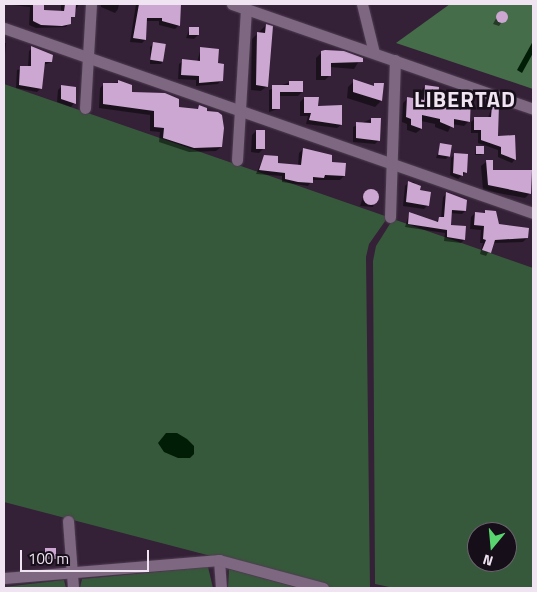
<!DOCTYPE html>
<html>
<head>
<meta charset="utf-8">
<style>
	body { margin:0 }
	#map { position:relative; width:537px; height:592px; overflow:hidden; background:#342037; font-family:"Titillium Web",sans-serif }
	div>[style] { position:absolute }
	.green>* { inset:0; background:#37593b }
	.forest>* { inset:0; background:#466d4a }
	.water>* { inset:0; background:#021d06 }
	.shadow>* { inset:0; background:#0007 }
	.building>* { inset:0; background:#cba7d1; transform-origin:0 0 }
	.round { border-radius:50% }
	.roads { filter:drop-shadow(0 0 1px #4e3d51) drop-shadow(0 0 1px #4e3d51) }
	.minor>* { height:11px; margin:-5.5px; padding:0 5.5px; transform-origin:5.5px; border-radius:5.5px; background:#7d6781 }
	span { translate:-50% -50%; white-space:nowrap; text-align:center; line-height:1.15; -webkit-text-stroke:5px #160e18; paint-order:stroke }
	.district-label { font-size:22px; color:#f0e3f2; font-weight:700; letter-spacing:1px }
	.frame { position:absolute; inset:0; border:5px solid #f0e3f2; pointer-events:none }
	.north { position:absolute; left:467px; top:522px; width:50px; height:50px; box-sizing:border-box; background:#160e18; border:1px solid #6d636f; border-radius:50%; rotate:197deg; font-size:14px; font-weight:700; line-height:20px; text-align:center; color:#f0e3f2 }
	.north::after { content:''; display:block; margin:auto; width:18px; height:22px; background:#59d56f; clip-path:polygon(50% 0,100% 100%,50% 72%,0 100%) }
	.scale { position:absolute; left:20px; top:550px; width:129px; height:22px; box-sizing:border-box; border:2px solid #f0e3f2; border-top:0; padding-left:6px; font-size:15px; line-height:18px; white-space:nowrap; color:#f0e3f2; -webkit-text-stroke:4px #160e18; paint-order:stroke }
</style>
</head>
<body>
<div id="map">
	<div class="green">
		<div style="clip-path:polygon(4px 84px,388px 217px,369px 244px,366px 257px,370px 588px,333px 588px,4px 502px)"></div>
		<div style="clip-path:polygon(evenodd,393px 219px,533px 268px,533px 588px,394px 588px,375px 584px,373px 261px,376px 246px,393px 219px,477px 532px,507px 532px,507px 562px,477px 562px,477px 532px)"></div>
		<div style="clip-path:polygon(208px 567px,213px 588px,80px 588px,82px 579px)"></div>
		<div style="clip-path:polygon(229px 569px,299px 588px,228px 588px)"></div>
		<div style="clip-path:polygon(64px 580px,66px 588px,4px 588px,4px 587px)"></div>
	</div>
	<div class="forest">
		<div style="clip-path:polygon(450px 4px,533px 4px,533px 89px,396px 43px)"></div>
	</div>
	<div class="water">
		<div style="clip-path:polygon(533px 41px,533px 53px,522px 73px,517px 70px)"></div>
		<div style="clip-path:polygon(166px 433px,177px 433px,187px 439px,194px 446px,194px 454px,190px 458px,178px 458px,164px 452px,158px 443px)"></div>
	</div>
	<div class="shadow">
		<div style="clip-path:polygon(4px 4px,38px 4px,43px 11px,61px 12px,61px 4px,79px 4px,66px 27px,36px 28px,29px 25px,30px 7px)"></div>
		<div style="clip-path:polygon(101px 4px,119px 4px,118px 9px,115px 13px,101px 7px)"></div>
		<div style="clip-path:polygon(130px 4px,179px 4px,179px 25px,175px 29px,159px 25px,159px 21px,146px 21px,145px 40px,142px 43px,130px 42px,136px 4px)"></div>
		<div style="clip-path:polygon(499px 13px,506px 16px,499px 26px,493px 24px)"></div>
		<div style="clip-path:polygon(266px 25px,267px 86px,261px 91px,251px 90px,252px 39px)"></div>
		<div style="clip-path:polygon(190px 28px,198px 35px,194px 39px,186px 38px)"></div>
		<div style="clip-path:polygon(4px 43px,6px 43px,4px 66px)"></div>
		<div style="clip-path:polygon(154px 43px,164px 60px,161px 64px,150px 64px,150px 47px)"></div>
		<div style="clip-path:polygon(32px 48px,51px 62px,44px 65px,41px 88px,37px 92px,16px 88px,17px 70px,28px 67px,29px 51px)"></div>
		<div style="clip-path:polygon(201px 48px,221px 80px,218px 84px,196px 86px,196px 80px,178px 79px,179px 64px,183px 61px,197px 62px)"></div>
		<div style="clip-path:polygon(321px 53px,361px 58px,354px 69px,330px 67px,330px 75px,325px 80px,316px 80px,316px 58px)"></div>
		<div style="clip-path:polygon(354px 81px,372px 87px,382px 84px,381px 101px,375px 107px,347px 98px,348px 87px)"></div>
		<div style="clip-path:polygon(119px 82px,131px 93px,178px 109px,196px 110px,199px 107px,221px 147px,216px 151px,189px 152px,159px 142px,160px 132px,150px 131px,150px 115px,99px 108px,100px 88px,104px 84px)"></div>
		<div style="clip-path:polygon(290px 82px,302px 92px,298px 96px,278px 96px,278px 109px,269px 112px,269px 90px)"></div>
		<div style="clip-path:polygon(62px 86px,74px 103px,71px 107px,57px 102px,58px 90px)"></div>
		<div style="clip-path:polygon(425px 86px,437px 104px,459px 107px,459px 99px,464px 94px,468px 122px,464px 126px,452px 124px,448px 132px,435px 127px,435px 124px,421px 121px,421px 129px,416px 133px,407px 130px,407px 124px,402px 122px,403px 103px,408px 98px,420px 100px,421px 91px)"></div>
		<div style="clip-path:polygon(304px 98px,317px 107px,341px 125px,337px 128px,306px 124px,308px 116px,300px 116px,300px 102px)"></div>
		<div style="clip-path:polygon(492px 106px,497px 137px,515px 159px,512px 163px,498px 157px,498px 150px,478px 143px,478px 133px,471px 133px,471px 122px,475px 118px,488px 118px)"></div>
		<div style="clip-path:polygon(371px 119px,379px 140px,375px 144px,353px 142px,353px 127px)"></div>
		<div style="clip-path:polygon(256px 131px,263px 149px,259px 153px,251px 152px,252px 135px)"></div>
		<div style="clip-path:polygon(441px 145px,450px 155px,446px 159px,436px 158px)"></div>
		<div style="clip-path:polygon(476px 147px,482px 154px,481px 155px,475px 155px)"></div>
		<div style="clip-path:polygon(303px 149px,330px 163px,344px 176px,340px 180px,312px 180px,308px 186px,282px 182px,282px 176px,256px 174px,264px 156px,276px 164px,298px 166px,299px 153px)"></div>
		<div style="clip-path:polygon(455px 154px,466px 172px,458px 179px,450px 175px,451px 158px)"></div>
		<div style="clip-path:polygon(486px 162px,491px 171px,530px 193px,525px 198px,483px 190px,481px 166px)"></div>
		<div style="clip-path:polygon(409px 182px,414px 182px,428px 205px,424px 209px,403px 206px,405px 186px)"></div>
		<div style="clip-path:polygon(365px 191px,378px 193px,373px 207px,360px 206px)"></div>
		<div style="clip-path:polygon(446px 194px,465px 211px,462px 214px,450px 213px,450px 226px,464px 240px,461px 243px,444px 241px,445px 233px,405px 227px,409px 214px,435px 222px,441px 218px,443px 197px)"></div>
		<div style="clip-path:polygon(495px 212px,498px 225px,527px 238px,523px 242px,493px 243px,486px 256px,480px 254px,483px 243px,480px 243px,481px 230px,470px 229px,471px 217px,475px 213px)"></div>
		<div style="clip-path:polygon(45px 550px,56px 557px,52px 561px,42px 562px,42px 553px)"></div>
	</div>
	<div class="building">
		<div style="clip-path:polygon(33px 4px,44px 4px,44px 10px,64px 11px,65px 4px,76px 4px,75px 17px,71px 17px,71px 24px,62px 26px,41px 25px,33px 21px)"></div>
		<div style="clip-path:polygon(139px 4px,181px 4px,180px 26px,162px 21px,162px 18px,147px 18px,146px 40px,133px 38px)"></div>
		<div class="round" style="left:496px;top:11px;width:12px;height:12px"></div>
		<div style="clip-path:polygon(266px 24px,273px 26px,268px 87px,256px 85px,257px 32px,265px 33px)"></div>
		<div style="left:189px;top:27px;width:10px;height:8px"></div>
		<div style="left:153px;top:42px;width:13px;height:18px;rotate:9deg"></div>
		<div style="clip-path:polygon(31px 46px,53px 55px,52px 62px,45px 62px,42px 89px,19px 85px,20px 66px,31px 66px)"></div>
		<div style="clip-path:polygon(200px 47px,219px 49px,218px 63px,224px 64px,223px 81px,199px 83px,199px 76px,181px 75px,182px 59px,200px 61px)"></div>
		<div style="clip-path:polygon(325px 50px,344px 51px,363px 58px,363px 62px,331px 63px,331px 76px,321px 76px,321px 51px)"></div>
		<div style="clip-path:polygon(353px 79px,374px 86px,374px 83px,384px 83px,382px 101px,353px 92px)"></div>
		<div style="clip-path:polygon(118px 80px,132px 85px,132px 92px,165px 93px,179px 99px,179px 107px,198px 109px,199px 105px,207px 108px,207px 111px,218px 112px,222px 115px,224px 128px,222px 147px,194px 148px,163px 138px,164px 128px,154px 127px,154px 111px,103px 104px,103px 83px,118px 83px)"></div>
		<div style="clip-path:polygon(289px 81px,303px 81px,303px 92px,280px 92px,280px 109px,272px 109px,272px 85px,289px 85px)"></div>
		<div style="clip-path:polygon(61px 85px,76px 87px,76px 104px,61px 99px)"></div>
		<div style="clip-path:polygon(425px 85px,439px 87px,438px 103px,463px 106px,464px 93px,471px 95px,470px 122px,454px 119px,454px 128px,440px 122px,440px 119px,422px 115px,422px 129px,411px 125px,411px 119px,406px 117px,407px 97px,424px 100px)"></div>
		<div style="clip-path:polygon(304px 97px,319px 97px,318px 106px,342px 105px,342px 125px,309px 120px,311px 113px,304px 113px)"></div>
		<div style="clip-path:polygon(492px 105px,499px 105px,498px 136px,515px 135px,516px 160px,501px 154px,501px 147px,481px 140px,481px 130px,474px 130px,474px 117px,491px 117px)"></div>
		<div style="clip-path:polygon(371px 118px,381px 118px,380px 141px,356px 138px,356px 122px,371px 123px)"></div>
		<div style="left:256px;top:130px;width:9px;height:19px"></div>
		<div style="left:440px;top:143px;width:12px;height:12px;rotate:9deg"></div>
		<div style="left:476px;top:146px;width:8px;height:8px"></div>
		<div style="clip-path:polygon(303px 148px,332px 155px,332px 162px,346px 163px,345px 176px,325px 175px,324px 178px,313px 177px,313px 183px,298px 182px,285px 179px,285px 173px,259px 170px,264px 155px,278px 156px,278px 163px,301px 165px)"></div>
		<div style="clip-path:polygon(454px 153px,468px 154px,467px 173px,463px 172px,463px 176px,453px 173px)"></div>
		<div style="clip-path:polygon(486px 160px,493px 160px,493px 170px,532px 170px,531px 194px,488px 185px)"></div>
		<div style="clip-path:polygon(408px 181px,421px 186px,420px 190px,431px 192px,429px 206px,406px 202px)"></div>
		<div class="round" style="left:363px;top:189px;width:16px;height:16px"></div>
		<div style="clip-path:polygon(446px 192px,467px 200px,466px 211px,452px 210px,451px 225px,466px 226px,465px 240px,447px 237px,447px 230px,408px 224px,409px 212px,438px 222px,439px 217px,444px 217px)"></div>
		<div style="clip-path:polygon(485px 210px,496px 211px,499px 224px,529px 228px,528px 238px,495px 240px,491px 253px,482px 250px,486px 240px,483px 239px,484px 226px,474px 225px,475px 212px,485px 213px)"></div>
		<div style="left:45px;top:548px;width:11px;height:11px"></div>
	</div>
	<div class="roads">
		<div class="minor">
			<div style="left:232px;top:4px;width:319px;rotate:19.2deg"></div>
			<div style="left:362px;top:4px;width:50px;rotate:76.2deg"></div>
			<div style="left:4px;top:28px;width:560px;rotate:19.28deg"></div>
			<div style="left:85px;top:108px;width:104px;rotate:-86.7deg"></div>
			<div style="left:237px;top:160px;width:151px;rotate:-86.6deg"></div>
			<div style="left:390px;top:217px;width:157px;rotate:-88.2deg"></div>
			<div style="left:68px;top:521px;width:67px;rotate:85.7deg"></div>
			<div style="left:219px;top:560px;width:28px;rotate:86deg"></div>
			<div style="left:4px;top:578px;width:216px;rotate:-4.8deg"></div>
			<div style="left:219px;top:560px;width:108px;rotate:15.1deg"></div>
		</div>
	</div>
	<div class="district-label">
		<span style="left:465px;top:100px">LIBERTAD</span>
	</div>
	<div class="frame"></div>
	<div class="north">N</div>
	<div class="scale">100 m</div>
</div>
</body>
</html>
